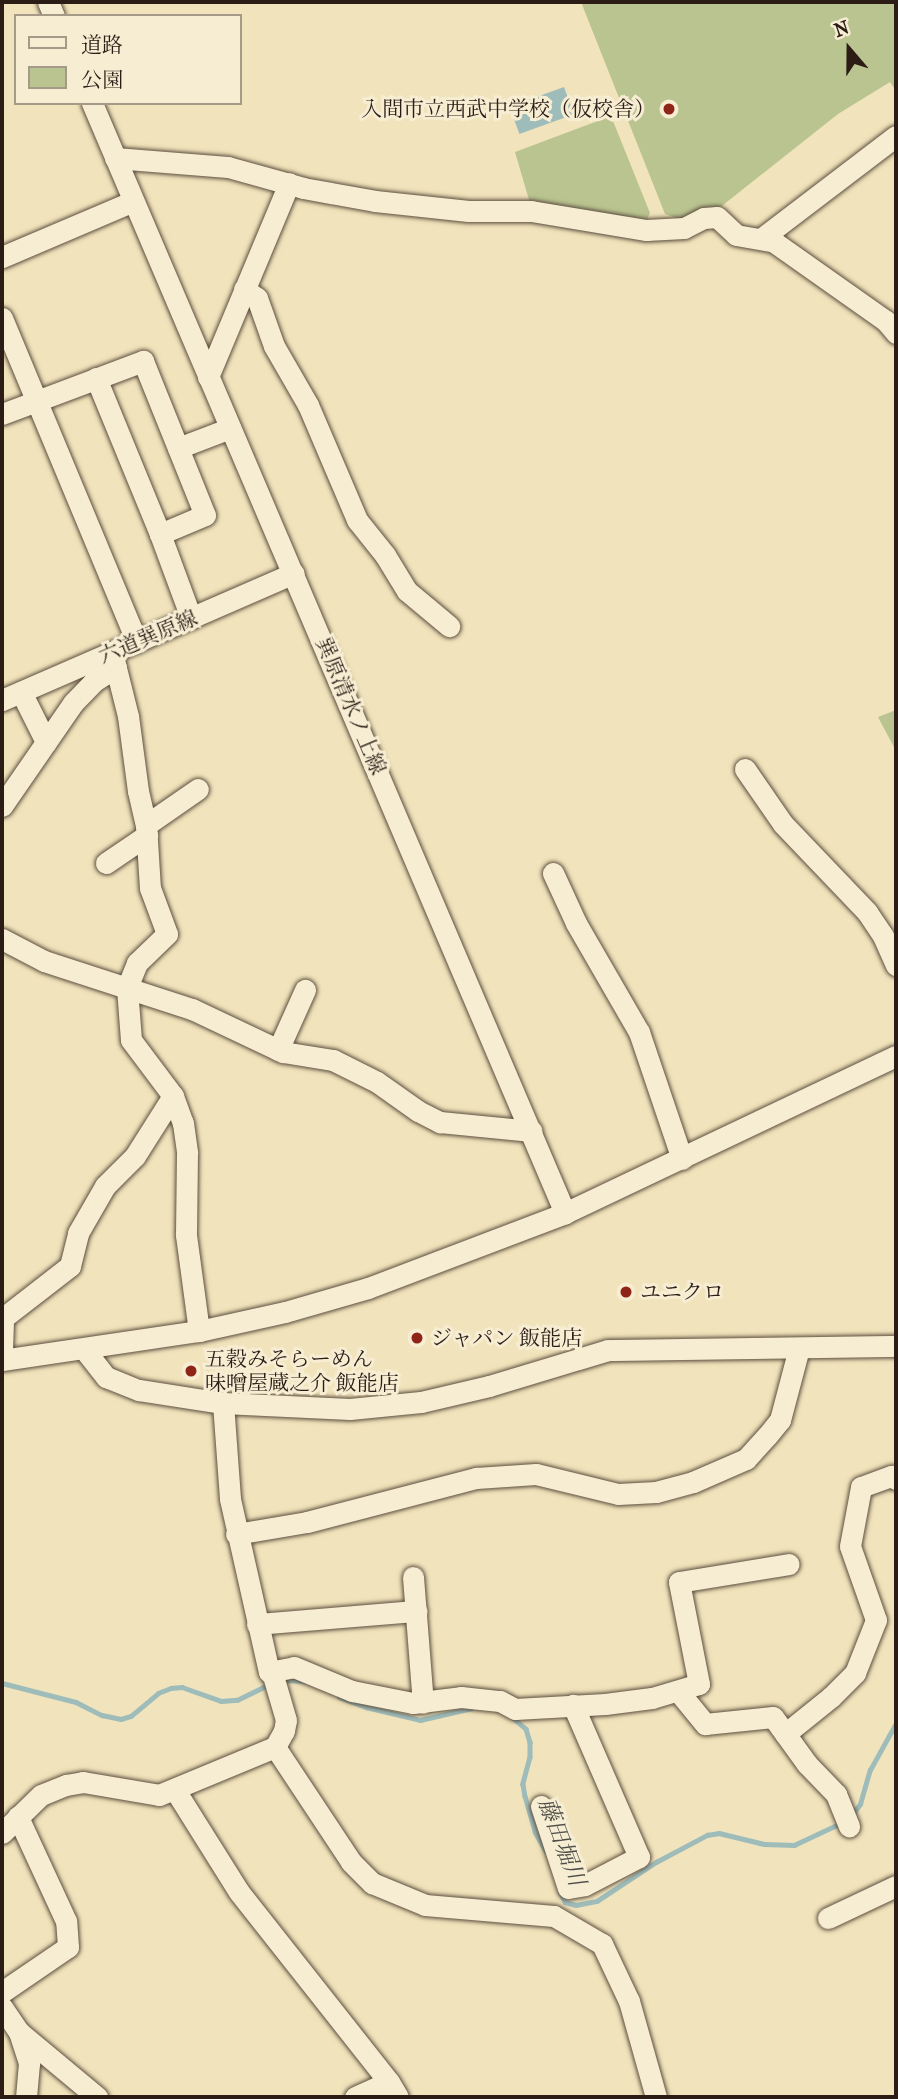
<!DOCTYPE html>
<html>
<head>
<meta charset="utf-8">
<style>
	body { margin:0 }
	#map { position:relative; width:898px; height:2099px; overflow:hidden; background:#f1e3bb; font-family:"IM FELL French Canon","Noto Serif JP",serif }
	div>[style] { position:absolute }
	.green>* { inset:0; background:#bac490 }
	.water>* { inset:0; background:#9ebcba; transform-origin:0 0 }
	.stream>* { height:4.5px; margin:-2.25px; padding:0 2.25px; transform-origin:2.25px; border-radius:2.25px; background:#9ebcba }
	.roads { filter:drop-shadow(0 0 2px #5c4e3f) drop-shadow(0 0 2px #5c4e3f) }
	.minor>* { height:21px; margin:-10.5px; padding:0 10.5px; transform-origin:10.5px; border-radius:10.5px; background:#f6edd3 }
	.dots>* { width:19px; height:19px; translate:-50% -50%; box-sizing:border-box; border:4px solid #f6edd3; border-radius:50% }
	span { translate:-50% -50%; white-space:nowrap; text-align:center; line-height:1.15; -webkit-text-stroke:6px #f6edd3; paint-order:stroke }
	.poi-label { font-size:21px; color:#2b1d16 }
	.right { translate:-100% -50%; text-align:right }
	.left { translate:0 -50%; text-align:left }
	.street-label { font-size:21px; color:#2b1d16 }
	.water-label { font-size:23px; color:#4e4d47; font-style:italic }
	.frame { position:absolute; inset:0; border:4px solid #2b1d16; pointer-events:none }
	.legend { position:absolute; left:14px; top:14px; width:228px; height:91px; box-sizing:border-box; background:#f6edd3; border:2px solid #a59a87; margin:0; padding:9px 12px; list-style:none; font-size:21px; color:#2b1d16 }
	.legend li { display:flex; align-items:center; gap:14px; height:35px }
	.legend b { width:35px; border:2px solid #a59a87 }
	.north { position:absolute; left:814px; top:14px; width:70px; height:70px; -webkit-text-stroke:5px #f6edd3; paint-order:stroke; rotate:340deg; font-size:19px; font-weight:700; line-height:28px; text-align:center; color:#2b1d16 }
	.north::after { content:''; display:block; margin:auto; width:24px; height:32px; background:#2b1d16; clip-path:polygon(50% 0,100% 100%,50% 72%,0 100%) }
</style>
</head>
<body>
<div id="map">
	<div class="green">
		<div style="clip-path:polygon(581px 2px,896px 2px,896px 91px,890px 82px,838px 114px,713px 213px,685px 221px,665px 214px)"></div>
		<div style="clip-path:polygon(611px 116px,650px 213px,645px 224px,536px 206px,529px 200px,515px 152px)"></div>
		<div style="clip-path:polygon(896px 710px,896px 751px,878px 717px)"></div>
	</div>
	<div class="water">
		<div style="left:564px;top:87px;width:29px;height:58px;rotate:70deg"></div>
	</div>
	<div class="stream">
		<div style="left:280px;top:1680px;width:26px;rotate:2deg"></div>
		<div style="left:2px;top:1683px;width:76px;rotate:14.4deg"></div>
		<div style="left:76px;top:1702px;width:29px;rotate:27deg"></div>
		<div style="left:102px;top:1715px;width:19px;rotate:12deg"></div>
		<div style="left:121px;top:1719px;width:10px;rotate:-17deg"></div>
		<div style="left:131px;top:1716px;width:35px;rotate:-40deg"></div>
		<div style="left:158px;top:1693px;width:14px;rotate:-21deg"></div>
		<div style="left:171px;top:1688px;width:11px;rotate:-5deg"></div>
		<div style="left:182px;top:1687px;width:41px;rotate:19.7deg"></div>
		<div style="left:221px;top:1701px;width:16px;rotate:-4deg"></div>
		<div style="left:237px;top:1700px;width:34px;rotate:-26deg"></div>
		<div style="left:339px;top:1697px;width:29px;rotate:20deg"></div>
		<div style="left:366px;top:1707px;width:56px;rotate:13.5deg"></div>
		<div style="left:420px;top:1720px;width:53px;rotate:-13deg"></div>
		<div style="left:513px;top:1718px;width:17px;rotate:40deg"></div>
		<div style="left:526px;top:1729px;width:14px;rotate:73deg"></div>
		<div style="left:530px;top:1742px;width:15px;rotate:90deg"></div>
		<div style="left:530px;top:1757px;width:28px;rotate:105deg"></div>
		<div style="left:523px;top:1784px;width:12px;rotate:81deg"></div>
		<div style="left:525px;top:1796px;width:37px;rotate:74deg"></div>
		<div style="left:535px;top:1832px;width:22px;rotate:60deg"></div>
		<div style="left:851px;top:1816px;width:15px;rotate:-53deg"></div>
		<div style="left:860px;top:1804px;width:35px;rotate:-74deg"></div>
		<div style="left:870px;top:1770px;width:54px;rotate:-61deg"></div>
		<div style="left:560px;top:1892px;width:11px;rotate:63deg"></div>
		<div style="left:565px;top:1902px;width:11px;rotate:15deg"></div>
		<div style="left:576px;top:1905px;width:21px;rotate:-11deg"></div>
		<div style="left:597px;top:1901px;width:71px;rotate:-33.5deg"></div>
		<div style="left:656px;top:1862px;width:58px;rotate:-27.9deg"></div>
		<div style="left:707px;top:1835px;width:12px;rotate:-9deg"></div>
		<div style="left:719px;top:1833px;width:46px;rotate:13.7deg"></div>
		<div style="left:764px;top:1844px;width:30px;rotate:2deg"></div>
		<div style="left:794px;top:1845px;width:52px;rotate:-25.1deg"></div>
	</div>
	<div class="roads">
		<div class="minor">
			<div style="left:48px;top:2px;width:15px;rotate:67deg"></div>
			<div style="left:92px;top:103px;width:1207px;rotate:66.92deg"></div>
			<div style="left:115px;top:158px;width:113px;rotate:4.6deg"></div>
			<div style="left:228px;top:167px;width:78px;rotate:15.6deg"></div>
			<div style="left:303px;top:188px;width:73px;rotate:10.2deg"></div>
			<div style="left:375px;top:201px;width:94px;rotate:6.1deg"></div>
			<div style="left:468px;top:211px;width:63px"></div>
			<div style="left:531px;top:211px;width:117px;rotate:9.4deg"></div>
			<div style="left:646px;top:230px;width:38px;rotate:-3deg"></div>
			<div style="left:684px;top:228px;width:22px;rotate:-27deg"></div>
			<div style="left:704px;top:218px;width:13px;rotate:-4deg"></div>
			<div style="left:717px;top:217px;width:26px;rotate:43deg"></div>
			<div style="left:736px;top:235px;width:39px;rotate:10deg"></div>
			<div style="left:774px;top:242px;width:137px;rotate:35.2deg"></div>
			<div style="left:886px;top:321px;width:16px;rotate:50deg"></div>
			<div style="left:762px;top:238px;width:168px;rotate:-37.3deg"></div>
			<div style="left:2px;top:257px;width:142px;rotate:-23.1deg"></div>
			<div style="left:244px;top:289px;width:16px;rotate:35deg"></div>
			<div style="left:257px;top:298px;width:51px;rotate:70.5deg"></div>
			<div style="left:274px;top:346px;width:68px;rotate:60deg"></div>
			<div style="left:308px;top:405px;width:125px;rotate:66.9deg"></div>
			<div style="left:357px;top:520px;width:45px;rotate:51.3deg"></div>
			<div style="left:385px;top:555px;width:42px;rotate:58.6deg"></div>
			<div style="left:407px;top:591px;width:55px;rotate:39.8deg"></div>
			<div style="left:2px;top:318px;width:351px;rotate:67.4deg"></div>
			<div style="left:208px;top:377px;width:210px;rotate:-67.3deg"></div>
			<div style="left:96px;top:378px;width:169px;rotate:67.7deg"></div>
			<div style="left:160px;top:534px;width:90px;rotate:69.7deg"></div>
			<div style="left:2px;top:414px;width:151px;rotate:-20.6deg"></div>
			<div style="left:143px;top:361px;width:166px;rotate:68.1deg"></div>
			<div style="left:205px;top:515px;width:49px;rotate:157.1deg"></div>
			<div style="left:178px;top:448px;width:56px;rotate:-21deg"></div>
			<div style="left:112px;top:652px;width:66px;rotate:76deg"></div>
			<div style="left:128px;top:716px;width:76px;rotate:82.4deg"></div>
			<div style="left:138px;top:791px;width:35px;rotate:77deg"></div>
			<div style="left:146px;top:825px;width:63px;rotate:86.4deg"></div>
			<div style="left:150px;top:888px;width:49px;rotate:69.7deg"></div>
			<div style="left:167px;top:934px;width:42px;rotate:136deg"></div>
			<div style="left:137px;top:963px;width:27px;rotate:112deg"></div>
			<div style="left:127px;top:988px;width:52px;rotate:85.6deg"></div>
			<div style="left:131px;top:1040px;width:70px;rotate:53.1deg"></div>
			<div style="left:173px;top:1096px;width:29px;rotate:70deg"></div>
			<div style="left:183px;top:1123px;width:30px;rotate:82deg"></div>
			<div style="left:187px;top:1153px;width:82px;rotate:90.7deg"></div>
			<div style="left:186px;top:1235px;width:97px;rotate:82.3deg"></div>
			<div style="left:21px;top:692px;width:56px;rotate:63.4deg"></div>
			<div style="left:2px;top:700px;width:318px;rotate:-23.5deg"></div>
			<div style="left:745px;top:769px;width:67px;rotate:55.4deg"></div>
			<div style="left:783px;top:824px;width:122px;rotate:46.3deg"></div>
			<div style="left:867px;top:912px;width:29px;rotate:56deg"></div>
			<div style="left:883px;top:936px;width:32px;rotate:66deg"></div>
			<div style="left:2px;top:806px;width:125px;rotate:-55.4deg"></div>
			<div style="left:73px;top:703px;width:30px;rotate:-46deg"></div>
			<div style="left:94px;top:681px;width:26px;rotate:-32deg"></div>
			<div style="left:146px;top:825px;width:63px;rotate:-34.7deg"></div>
			<div style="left:106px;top:863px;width:50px;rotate:-34.3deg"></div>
			<div style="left:553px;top:873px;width:55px;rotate:65.3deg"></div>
			<div style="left:576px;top:923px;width:126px;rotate:60deg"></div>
			<div style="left:639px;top:1032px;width:134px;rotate:71.3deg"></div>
			<div style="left:2px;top:939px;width:47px;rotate:27.6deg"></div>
			<div style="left:44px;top:961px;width:156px;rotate:18deg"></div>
			<div style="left:192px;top:1009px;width:101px;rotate:25.3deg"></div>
			<div style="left:283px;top:1052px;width:51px;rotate:9.1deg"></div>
			<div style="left:333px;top:1060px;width:49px;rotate:26.6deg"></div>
			<div style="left:377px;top:1082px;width:50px;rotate:35.3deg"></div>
			<div style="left:418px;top:1111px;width:25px;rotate:27deg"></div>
			<div style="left:440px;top:1122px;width:92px;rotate:5.6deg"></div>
			<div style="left:278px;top:1050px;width:66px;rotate:-65.8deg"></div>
			<div style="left:84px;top:1349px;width:36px;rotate:52deg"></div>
			<div style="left:106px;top:1377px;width:35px;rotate:22deg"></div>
			<div style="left:139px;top:1390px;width:85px;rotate:8.8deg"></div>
			<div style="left:223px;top:1403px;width:127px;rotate:2.7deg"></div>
			<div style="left:350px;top:1409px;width:71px;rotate:-5.6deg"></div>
			<div style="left:421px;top:1402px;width:70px;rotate:-13.2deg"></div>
			<div style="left:489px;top:1386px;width:124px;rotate:-16.8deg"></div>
			<div style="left:608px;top:1350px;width:288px;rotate:-0.8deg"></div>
			<div style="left:2px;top:1350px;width:32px;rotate:-88deg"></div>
			<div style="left:3px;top:1318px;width:85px;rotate:-37.8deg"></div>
			<div style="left:70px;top:1266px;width:34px;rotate:-76deg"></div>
			<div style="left:78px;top:1233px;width:54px;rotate:-60.1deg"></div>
			<div style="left:105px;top:1186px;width:42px;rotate:-45deg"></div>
			<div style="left:135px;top:1156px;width:71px;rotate:-57.7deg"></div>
			<div style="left:2px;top:1360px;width:199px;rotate:-8.4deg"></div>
			<div style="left:199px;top:1331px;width:88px;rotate:-12.5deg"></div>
			<div style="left:285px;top:1312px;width:86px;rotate:-16.1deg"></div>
			<div style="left:368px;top:1288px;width:211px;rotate:-20.8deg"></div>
			<div style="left:565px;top:1213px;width:366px;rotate:-25.4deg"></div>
			<div style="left:223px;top:1403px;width:96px;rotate:85.8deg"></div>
			<div style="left:230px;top:1499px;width:177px;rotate:77.3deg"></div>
			<div style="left:269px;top:1672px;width:25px;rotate:-11deg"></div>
			<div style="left:294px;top:1667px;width:63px;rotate:22.5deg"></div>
			<div style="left:352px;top:1691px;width:62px;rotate:11.1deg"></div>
			<div style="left:413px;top:1703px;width:48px;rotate:-7.1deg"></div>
			<div style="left:461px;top:1697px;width:39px;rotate:6deg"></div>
			<div style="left:500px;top:1701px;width:17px;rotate:28deg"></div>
			<div style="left:515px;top:1709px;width:90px;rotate:-3.2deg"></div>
			<div style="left:605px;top:1704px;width:47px;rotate:-7.3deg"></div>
			<div style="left:652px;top:1698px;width:49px;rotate:-16.6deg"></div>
			<div style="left:699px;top:1684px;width:104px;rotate:-101.1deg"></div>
			<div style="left:679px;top:1582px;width:111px;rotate:-9.3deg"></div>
			<div style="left:236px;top:1534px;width:72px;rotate:-9.6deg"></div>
			<div style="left:307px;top:1522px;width:175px;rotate:-14.6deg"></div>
			<div style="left:476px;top:1478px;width:60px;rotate:-3.8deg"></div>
			<div style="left:536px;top:1474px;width:84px;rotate:13.7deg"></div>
			<div style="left:618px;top:1494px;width:38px;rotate:-3deg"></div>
			<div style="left:656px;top:1492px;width:38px;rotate:-15deg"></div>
			<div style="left:693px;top:1482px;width:58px;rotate:-23.5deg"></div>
			<div style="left:746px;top:1459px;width:31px;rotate:-48deg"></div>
			<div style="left:767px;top:1436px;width:21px;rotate:-51deg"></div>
			<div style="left:780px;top:1420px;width:74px;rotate:-75.2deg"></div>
			<div style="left:413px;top:1577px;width:126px;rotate:85.5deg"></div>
			<div style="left:257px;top:1624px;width:160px;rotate:-4.7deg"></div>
			<div style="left:678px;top:1691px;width:43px;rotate:50.7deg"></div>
			<div style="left:705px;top:1724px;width:68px;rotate:-5.9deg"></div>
			<div style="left:773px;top:1717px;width:58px;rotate:54.1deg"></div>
			<div style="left:807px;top:1764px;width:42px;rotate:46deg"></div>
			<div style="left:836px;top:1794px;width:35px;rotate:68deg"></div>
			<div style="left:785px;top:1734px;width:59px;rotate:-38.8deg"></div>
			<div style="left:831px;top:1697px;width:34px;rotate:-45deg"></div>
			<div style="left:855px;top:1673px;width:57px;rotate:-68.4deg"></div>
			<div style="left:876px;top:1620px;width:78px;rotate:-109.4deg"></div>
			<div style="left:850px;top:1546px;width:60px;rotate:-79.4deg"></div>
			<div style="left:861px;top:1487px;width:33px;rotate:-20deg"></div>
			<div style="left:892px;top:1476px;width:5px;rotate:37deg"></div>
			<div style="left:275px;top:1747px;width:138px;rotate:56.5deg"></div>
			<div style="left:351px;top:1862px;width:30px;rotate:45deg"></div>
			<div style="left:372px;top:1883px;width:57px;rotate:22.5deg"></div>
			<div style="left:425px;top:1905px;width:129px;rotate:4.9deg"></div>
			<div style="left:554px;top:1916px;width:56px;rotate:30.3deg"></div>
			<div style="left:602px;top:1944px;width:63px;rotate:64.7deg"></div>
			<div style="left:629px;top:2001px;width:100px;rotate:74.3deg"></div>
			<div style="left:175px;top:1790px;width:120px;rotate:57.9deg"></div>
			<div style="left:239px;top:1892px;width:242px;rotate:51.7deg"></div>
			<div style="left:389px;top:2082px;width:17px;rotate:59deg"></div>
			<div style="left:541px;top:1806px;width:86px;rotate:71.8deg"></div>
			<div style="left:568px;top:1888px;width:17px;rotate:-10deg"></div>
			<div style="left:585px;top:1885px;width:61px;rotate:-27.4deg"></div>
			<div style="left:639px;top:1857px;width:166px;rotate:-113.5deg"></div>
			<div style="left:2px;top:1833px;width:54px;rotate:-44.3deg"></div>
			<div style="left:41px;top:1795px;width:27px;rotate:-22deg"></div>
			<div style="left:66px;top:1785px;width:17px;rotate:-10deg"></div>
			<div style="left:83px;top:1782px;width:77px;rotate:9.7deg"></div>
			<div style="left:159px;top:1795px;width:126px;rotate:-22.5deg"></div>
			<div style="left:275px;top:1747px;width:18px;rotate:-61deg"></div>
			<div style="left:284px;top:1731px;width:11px;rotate:-80deg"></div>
			<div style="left:286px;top:1720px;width:50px;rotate:-106.3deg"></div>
			<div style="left:828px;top:1918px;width:75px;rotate:-25.2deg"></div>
			<div style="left:2px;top:1992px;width:80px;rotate:-34.3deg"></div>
			<div style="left:68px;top:1947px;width:26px;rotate:-94deg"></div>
			<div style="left:66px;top:1921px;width:115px;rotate:-114.8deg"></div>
			<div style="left:2px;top:2007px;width:30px;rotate:56deg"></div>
			<div style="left:19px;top:2032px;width:33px;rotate:72deg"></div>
			<div style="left:29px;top:2063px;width:34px;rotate:95deg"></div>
			<div style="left:19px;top:2032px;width:102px;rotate:39.8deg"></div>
			<div style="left:355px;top:2097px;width:37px;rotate:-24deg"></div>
		</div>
	</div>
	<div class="dots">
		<div style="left:669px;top:109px;background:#8f2418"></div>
		<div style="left:626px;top:1292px;background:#8f2418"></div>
		<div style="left:417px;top:1338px;background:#8f2418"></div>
		<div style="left:191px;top:1371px;background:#8f2418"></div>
	</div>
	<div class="poi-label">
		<span class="right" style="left:655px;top:109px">入間市立西武中学校（仮校舎）</span>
		<span class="left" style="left:640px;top:1292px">ユニクロ</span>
		<span class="left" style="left:431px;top:1338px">ジャパン 飯能店</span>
		<span class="left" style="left:205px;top:1371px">五穀みそらーめん<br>味噌屋蔵之介 飯能店</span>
	</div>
	<div class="street-label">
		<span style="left:148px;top:637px;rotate:-23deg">六道巽原線</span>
		<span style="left:351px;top:706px;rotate:67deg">巽原清水ノ上線</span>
	</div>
	<div class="water-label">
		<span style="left:561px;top:1842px;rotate:69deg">藤田堀川</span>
	</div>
	<div class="frame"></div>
	<ul class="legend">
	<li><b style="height:9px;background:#f6edd3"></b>道路</li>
	<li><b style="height:19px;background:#bac490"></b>公園</li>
	</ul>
	<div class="north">N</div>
</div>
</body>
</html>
